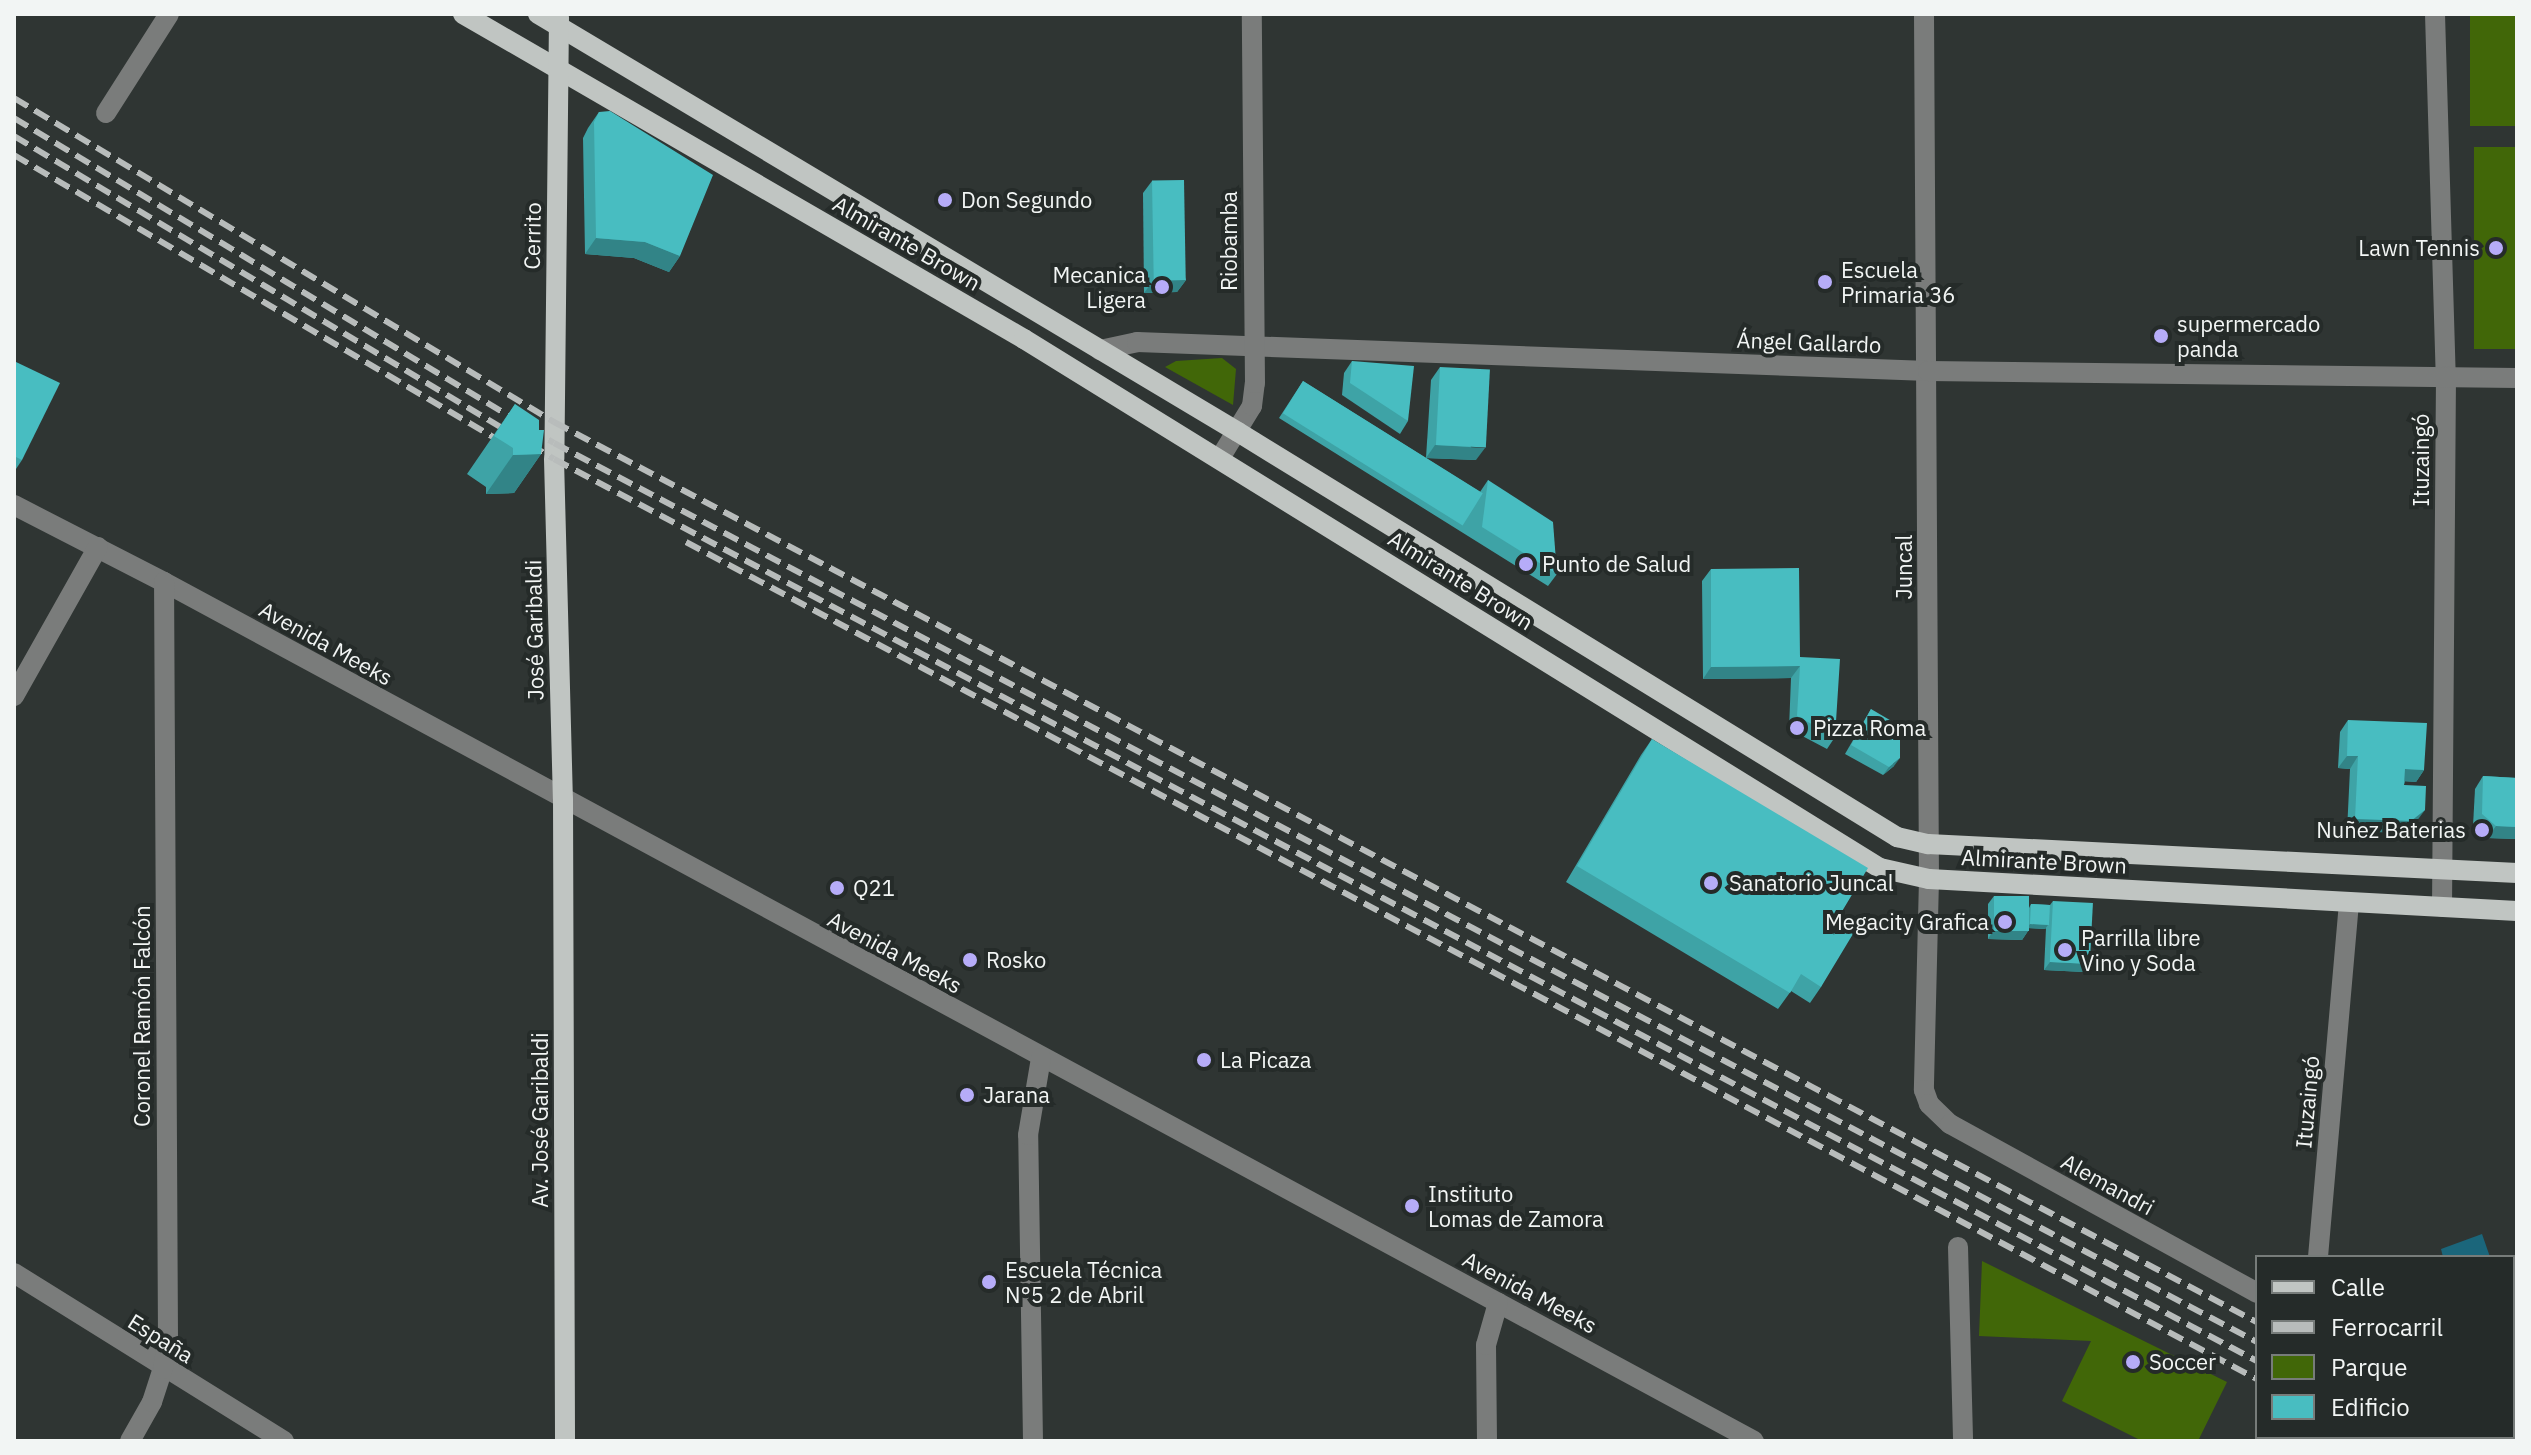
<!DOCTYPE html>
<html>
<head>
<meta charset="utf-8">
<style>
	body { margin:0 }
	#map { position:relative; width:2531px; height:1455px; overflow:hidden; background:#2f3533; font-family:"IBM Plex Sans",sans-serif }
	div>[style] { position:absolute }
	.green>* { inset:0; background:#416708; transform-origin:0 0 }
	.water>* { inset:0; background:#1b667b }
	.minor>* { height:20px; margin:-10px; padding:0 10px; transform-origin:10px; border-radius:10px; background:#7a7c7b }
	.major>* { height:20px; margin:-10px; padding:0 10px; transform-origin:10px; border-radius:10px; background:#c0c5c2 }
	.rail>* { height:6px; margin-top:-3px; transform-origin:0; background:repeating-linear-gradient(90deg,#b8bcbb 0 16px,transparent 0 24px) }
	.wall>* { inset:0; background:#3ea3a6 }
	.shaded-wall>* { inset:0; background:#328487; transform-origin:0 0 }
	.building>* { inset:0; background:#48bdc1; transform-origin:0 0 }
	.dots>* { width:22px; height:22px; translate:-50% -50%; box-sizing:border-box; border:4px solid #252b29; border-radius:50% }
	span { translate:-50% -50%; white-space:nowrap; text-align:center; line-height:1.15; -webkit-text-stroke:8px #252b29; paint-order:stroke }
	.poi-label { font-size:22px; color:#f2f5f4 }
	.left { translate:0 -50%; text-align:left }
	.right { translate:-100% -50%; text-align:right }
	.street-label { font-size:22px; color:#f2f5f4 }
	.frame { position:absolute; inset:0; border:16px solid #f2f5f4; pointer-events:none }
	.legend { position:absolute; left:2255px; top:1255px; width:260px; height:184px; box-sizing:border-box; background:#252b29; border:2px solid #777c7a; margin:0; padding:10px 14px; list-style:none; font-size:24px; color:#f2f5f4 }
	.legend li { display:flex; align-items:center; gap:16px; height:40px }
	.legend b { width:40px; border:2px solid #777c7a }
</style>
</head>
<body>
<div id="map">
	<div class="green">
		<div style="left:2470px;top:14px;width:47px;height:112px"></div>
		<div style="left:2517px;top:147px;width:202px;height:43px;rotate:90deg"></div>
		<div style="clip-path:polygon(1222px 358px,1236px 369px,1233px 405px,1165px 367px,1176px 361px)"></div>
		<div style="clip-path:polygon(1982px 1261px,2227px 1382px,2198px 1441px,2142px 1441px,2062px 1401px,2091px 1341px,1979px 1336px)"></div>
	</div>
	<div class="water">
		<div style="clip-path:polygon(2482px 1234px,2490px 1257px,2443px 1257px,2441px 1249px)"></div>
	</div>
	<div class="minor">
		<div style="left:1924px;top:14px;width:865px;rotate:89.67deg"></div>
		<div style="left:1929px;top:879px;width:211px;rotate:91.4deg"></div>
		<div style="left:1924px;top:1090px;width:15px;rotate:70deg"></div>
		<div style="left:1929px;top:1104px;width:29px;rotate:44deg"></div>
		<div style="left:1950px;top:1124px;width:350px;rotate:28.8deg"></div>
		<div style="left:2435px;top:14px;width:362px;rotate:88.3deg"></div>
		<div style="left:2446px;top:376px;width:531px;rotate:90.43deg"></div>
		<div style="left:106px;top:113px;width:117px;rotate:-57.5deg"></div>
		<div style="left:1100px;top:350px;width:38px;rotate:-12deg"></div>
		<div style="left:1137px;top:342px;width:792px;rotate:2.1deg"></div>
		<div style="left:1928px;top:371px;width:589px;rotate:0.68deg"></div>
		<div style="left:1220px;top:458px;width:61px;rotate:-58.4deg"></div>
		<div style="left:1252px;top:406px;width:23px;rotate:-83deg"></div>
		<div style="left:1255px;top:383px;width:369px;rotate:-90.5deg"></div>
		<div style="left:14px;top:505px;width:169px;rotate:27.2deg"></div>
		<div style="left:164px;top:582px;width:1807px;rotate:28.38deg"></div>
		<div style="left:14px;top:696px;width:171px;rotate:-60.6deg"></div>
		<div style="left:1958px;top:1247px;width:194px;rotate:88.5deg"></div>
		<div style="left:2318px;top:1257px;width:355px;rotate:-85deg"></div>
		<div style="left:14px;top:1273px;width:318px;rotate:31.9deg"></div>
		<div style="left:130px;top:1441px;width:45px;rotate:-60.6deg"></div>
		<div style="left:152px;top:1402px;width:35px;rotate:-72deg"></div>
		<div style="left:163px;top:1369px;width:30px;rotate:-81deg"></div>
		<div style="left:168px;top:1339px;width:757px;rotate:-90.3deg"></div>
		<div style="left:1033px;top:1441px;width:306px;rotate:-90.9deg"></div>
		<div style="left:1028px;top:1135px;width:78px;rotate:-80.4deg"></div>
		<div style="left:1487px;top:1441px;width:96px;rotate:-90.6deg"></div>
		<div style="left:1486px;top:1345px;width:44px;rotate:-74.1deg"></div>
	</div>
	<div class="major">
		<div style="left:463px;top:14px;width:648px;rotate:30.08deg"></div>
		<div style="left:1024px;top:339px;width:1006px;rotate:31.72deg"></div>
		<div style="left:1880px;top:868px;width:50px;rotate:12.7deg"></div>
		<div style="left:1929px;top:879px;width:589px;rotate:3.12deg"></div>
		<div style="left:538px;top:14px;width:815px;rotate:30.84deg"></div>
		<div style="left:1238px;top:432px;width:774px;rotate:31.57deg"></div>
		<div style="left:1897px;top:837px;width:32px;rotate:13deg"></div>
		<div style="left:1928px;top:844px;width:590px;rotate:2.82deg"></div>
		<div style="left:559px;top:17px;width:442px;rotate:90.6deg"></div>
		<div style="left:554px;top:459px;width:340px;rotate:88.5deg"></div>
		<div style="left:563px;top:799px;width:642px;rotate:89.82deg"></div>
	</div>
	<div class="rail">
		<div style="left:14px;top:98px;width:630px;rotate:30.96deg"></div>
		<div style="left:554px;top:422px;width:1926px;rotate:27.86deg"></div>
		<div style="left:14px;top:118px;width:630px;rotate:31.04deg"></div>
		<div style="left:554px;top:443px;width:1926px;rotate:27.83deg"></div>
		<div style="left:14px;top:136px;width:629px;rotate:30.89deg"></div>
		<div style="left:554px;top:459px;width:1927px;rotate:27.91deg"></div>
		<div style="left:14px;top:155px;width:576px;rotate:30.49deg"></div>
		<div style="left:686px;top:542px;width:1780px;rotate:28.05deg"></div>
		<div style="left:2366px;top:1437px;width:8px;rotate:30deg"></div>
		<div style="left:2400px;top:1437px;width:8px;rotate:30deg"></div>
		<div style="left:2437px;top:1437px;width:9px;rotate:27deg"></div>
		<div style="left:2475px;top:1437px;width:8px;rotate:30deg"></div>
	</div>
	<div class="wall">
		<div style="clip-path:polygon(599px 112px,680px 256px,669px 272px,634px 258px,585px 254px,583px 138px,588px 128px)"></div>
		<div style="clip-path:polygon(1152px 181px,1186px 280px,1177px 292px,1144px 293px,1143px 193px)"></div>
		<div style="clip-path:polygon(1352px 361px,1408px 421px,1400px 434px,1342px 395px,1344px 373px)"></div>
		<div style="clip-path:polygon(16px 362px,22px 460px,14px 472px,14px 365px)"></div>
		<div style="clip-path:polygon(1440px 367px,1476px 460px,1426px 458px,1431px 380px)"></div>
		<div style="clip-path:polygon(1303px 381px,1480px 492px,1488px 480px,1557px 574px,1548px 586px,1279px 418px)"></div>
		<div style="clip-path:polygon(515px 404px,541px 454px,514px 493px,486px 494px,486px 487px,467px 474px)"></div>
		<div style="clip-path:polygon(1711px 569px,1800px 657px,1835px 737px,1827px 749px,1789px 729px,1791px 678px,1703px 679px,1702px 581px)"></div>
		<div style="clip-path:polygon(1871px 709px,1894px 766px,1883px 775px,1845px 754px)"></div>
		<div style="clip-path:polygon(2348px 720px,2424px 770px,2416px 782px,2405px 781px,2404px 785px,2416px 822px,2402px 833px,2347px 831px,2350px 769px,2338px 768px,2340px 732px)"></div>
		<div style="clip-path:polygon(1652px 739px,1838px 918px,1821px 987px,1810px 1003px,1791px 991px,1778px 1009px,1566px 882px,1641px 755px)"></div>
		<div style="clip-path:polygon(2483px 776px,2517px 778px,2517px 839px,2487px 838px,2473px 826px,2475px 789px)"></div>
		<div style="clip-path:polygon(1994px 896px,2029px 908px,2031px 904px,2050px 905px,2053px 901px,2090px 964px,2084px 972px,2044px 970px,2046px 928px,2045px 929px,2028px 928px,2028px 931px,2022px 940px,1988px 939px,1988px 904px)"></div>
	</div>
	<div class="shaded-wall">
		<div style="clip-path:polygon(596px 238px,645px 242px,680px 256px,669px 272px,634px 258px,585px 254px)"></div>
		<div style="clip-path:polygon(1186px 280px,1177px 292px,1144px 293px,1153px 281px)"></div>
		<div style="clip-path:polygon(1435px 445px,1485px 448px,1476px 460px,1426px 458px)"></div>
		<div style="clip-path:polygon(541px 454px,514px 493px,486px 494px,513px 455px)"></div>
		<div style="clip-path:polygon(1800px 666px,1791px 678px,1703px 679px,1711px 667px)"></div>
		<div style="clip-path:polygon(2347px 756px,2358px 756px,2350px 769px,2338px 768px)"></div>
		<div style="clip-path:polygon(1900px 758px,1894px 766px,1883px 775px,1889px 767px)"></div>
		<div style="clip-path:polygon(2405px 769px,2424px 770px,2416px 782px,2397px 781px)"></div>
		<div style="clip-path:polygon(2425px 810px,2416px 822px,2402px 833px,2347px 831px,2355px 819px)"></div>
		<div style="clip-path:polygon(2496px 826px,2517px 827px,2517px 839px,2487px 838px)"></div>
		<div style="clip-path:polygon(2030px 924px,2048px 925px,2045px 929px,2027px 928px)"></div>
		<div style="clip-path:polygon(1993px 931px,2028px 931px,2022px 940px,1988px 939px)"></div>
		<div style="clip-path:polygon(2050px 962px,2090px 964px,2084px 972px,2044px 970px)"></div>
		<div style="left:2513px;top:1398px;width:4px;height:16px"></div>
	</div>
	<div class="building">
		<div style="clip-path:polygon(610px 111px,713px 175px,680px 256px,645px 242px,596px 238px,594px 122px,599px 112px)"></div>
		<div style="left:1184px;top:180px;width:100px;height:32px;rotate:89deg"></div>
		<div style="clip-path:polygon(1352px 361px,1414px 366px,1408px 421px,1350px 383px)"></div>
		<div style="clip-path:polygon(16px 362px,60px 383px,22px 460px,14px 456px,14px 367px)"></div>
		<div style="left:1440px;top:367px;width:50px;height:78px;rotate:3deg"></div>
		<div style="left:1303px;top:381px;width:212px;height:38px;rotate:32deg"></div>
		<div style="clip-path:polygon(515px 404px,539px 420px,539px 430px,544px 430px,541px 454px,513px 455px,513px 448px,494px 436px)"></div>
		<div style="clip-path:polygon(1488px 480px,1553px 522px,1557px 574px,1482px 527px)"></div>
		<div style="clip-path:polygon(1799px 568px,1800px 657px,1840px 659px,1835px 737px,1797px 716px,1800px 666px,1711px 667px,1711px 569px)"></div>
		<div style="clip-path:polygon(1871px 709px,1900px 726px,1900px 758px,1889px 767px,1851px 745px)"></div>
		<div style="clip-path:polygon(2348px 720px,2427px 723px,2424px 770px,2405px 769px,2404px 785px,2426px 786px,2425px 810px,2411px 821px,2355px 819px,2358px 756px,2347px 756px)"></div>
		<div style="clip-path:polygon(1652px 739px,1868px 868px,1838px 918px,1856px 929px,1821px 987px,1801px 974px,1790px 993px,1577px 866px)"></div>
		<div style="clip-path:polygon(2483px 776px,2517px 778px,2517px 827px,2496px 826px,2482px 814px)"></div>
		<div style="left:1994px;top:896px;width:35px;height:35px"></div>
		<div style="left:2053px;top:901px;width:40px;height:61px;rotate:3deg"></div>
		<div style="left:2031px;top:904px;width:19px;height:20px;rotate:3deg"></div>
		<div style="left:2513px;top:1299px;width:11px;height:99px;rotate:68deg"></div>
	</div>
	<div class="dots">
		<div style="left:945px;top:200px;background:#b6acf8"></div>
		<div style="left:2496px;top:248px;background:#b6acf8"></div>
		<div style="left:1825px;top:282px;background:#b6acf8"></div>
		<div style="left:1162px;top:287px;background:#b6acf8"></div>
		<div style="left:2161px;top:336px;background:#b6acf8"></div>
		<div style="left:1526px;top:564px;background:#b6acf8"></div>
		<div style="left:1797px;top:728px;background:#b6acf8"></div>
		<div style="left:2482px;top:830px;background:#b6acf8"></div>
		<div style="left:1711px;top:883px;background:#b6acf8"></div>
		<div style="left:837px;top:888px;background:#b6acf8"></div>
		<div style="left:2005px;top:922px;background:#b6acf8"></div>
		<div style="left:2065px;top:950px;background:#b6acf8"></div>
		<div style="left:970px;top:960px;background:#b6acf8"></div>
		<div style="left:1204px;top:1060px;background:#b6acf8"></div>
		<div style="left:967px;top:1095px;background:#b6acf8"></div>
		<div style="left:1412px;top:1206px;background:#b6acf8"></div>
		<div style="left:989px;top:1282px;background:#b6acf8"></div>
		<div style="left:2133px;top:1362px;background:#b6acf8"></div>
	</div>
	<div class="poi-label">
		<span class="left" style="left:961px;top:200px">Don Segundo</span>
		<span class="right" style="left:2480px;top:248px">Lawn Tennis</span>
		<span class="left" style="left:1841px;top:282px">Escuela<br>Primaria 36</span>
		<span class="right" style="left:1146px;top:287px">Mecanica<br>Ligera</span>
		<span class="left" style="left:2177px;top:336px">supermercado<br>panda</span>
		<span class="left" style="left:1542px;top:564px">Punto de Salud</span>
		<span class="left" style="left:1813px;top:728px">Pizza Roma</span>
		<span class="right" style="left:2466px;top:830px">Nuñez Baterias</span>
		<span class="left" style="left:1729px;top:883px">Sanatorio Juncal</span>
		<span class="left" style="left:853px;top:888px">Q21</span>
		<span class="right" style="left:1989px;top:922px">Megacity Grafica</span>
		<span class="left" style="left:2081px;top:950px">Parrilla libre<br>Vino y Soda</span>
		<span class="left" style="left:986px;top:960px">Rosko</span>
		<span class="left" style="left:1220px;top:1060px">La Picaza</span>
		<span class="left" style="left:983px;top:1095px">Jarana</span>
		<span class="left" style="left:1428px;top:1206px">Instituto<br>Lomas de Zamora</span>
		<span class="left" style="left:1005px;top:1282px">Escuela Técnica<br>N°5 2 de Abril</span>
		<span class="left" style="left:2149px;top:1362px">Soccer</span>
	</div>
	<div class="street-label">
		<span style="left:532px;top:236px;rotate:-89deg">Cerrito</span>
		<span style="left:1229px;top:241px;rotate:-90deg">Riobamba</span>
		<span style="left:907px;top:243px;rotate:30deg">Almirante Brown</span>
		<span style="left:1809px;top:342px;rotate:2deg">Ángel Gallardo</span>
		<span style="left:2421px;top:460px;rotate:-90deg">Ituzaingó</span>
		<span style="left:1904px;top:567px;rotate:-90deg">Juncal</span>
		<span style="left:1461px;top:580px;rotate:32deg">Almirante Brown</span>
		<span style="left:534px;top:630px;rotate:-91deg">José Garibaldi</span>
		<span style="left:326px;top:643px;rotate:29deg">Avenida Meeks</span>
		<span style="left:2044px;top:861px;rotate:3deg">Almirante Brown</span>
		<span style="left:895px;top:952px;rotate:28deg">Avenida Meeks</span>
		<span style="left:142px;top:1016px;rotate:-90deg">Coronel Ramón Falcón</span>
		<span style="left:2307px;top:1102px;rotate:-85deg">Ituzaingó</span>
		<span style="left:540px;top:1120px;rotate:-90deg">Av. José Garibaldi</span>
		<span style="left:2108px;top:1184px;rotate:29deg">Alemandri</span>
		<span style="left:1530px;top:1292px;rotate:28deg">Avenida Meeks</span>
		<span style="left:161px;top:1338px;rotate:32deg">España</span>
	</div>
	<div class="frame"></div>
	<ul class="legend">
	<li><b style="height:10px;background:#c0c5c2"></b>Calle</li>
	<li><b style="height:10px;background:#b8bcbb"></b>Ferrocarril</li>
	<li><b style="height:22px;background:#416708"></b>Parque</li>
	<li><b style="height:22px;background:#48bdc1"></b>Edificio</li>
	</ul>
</div>
</body>
</html>
